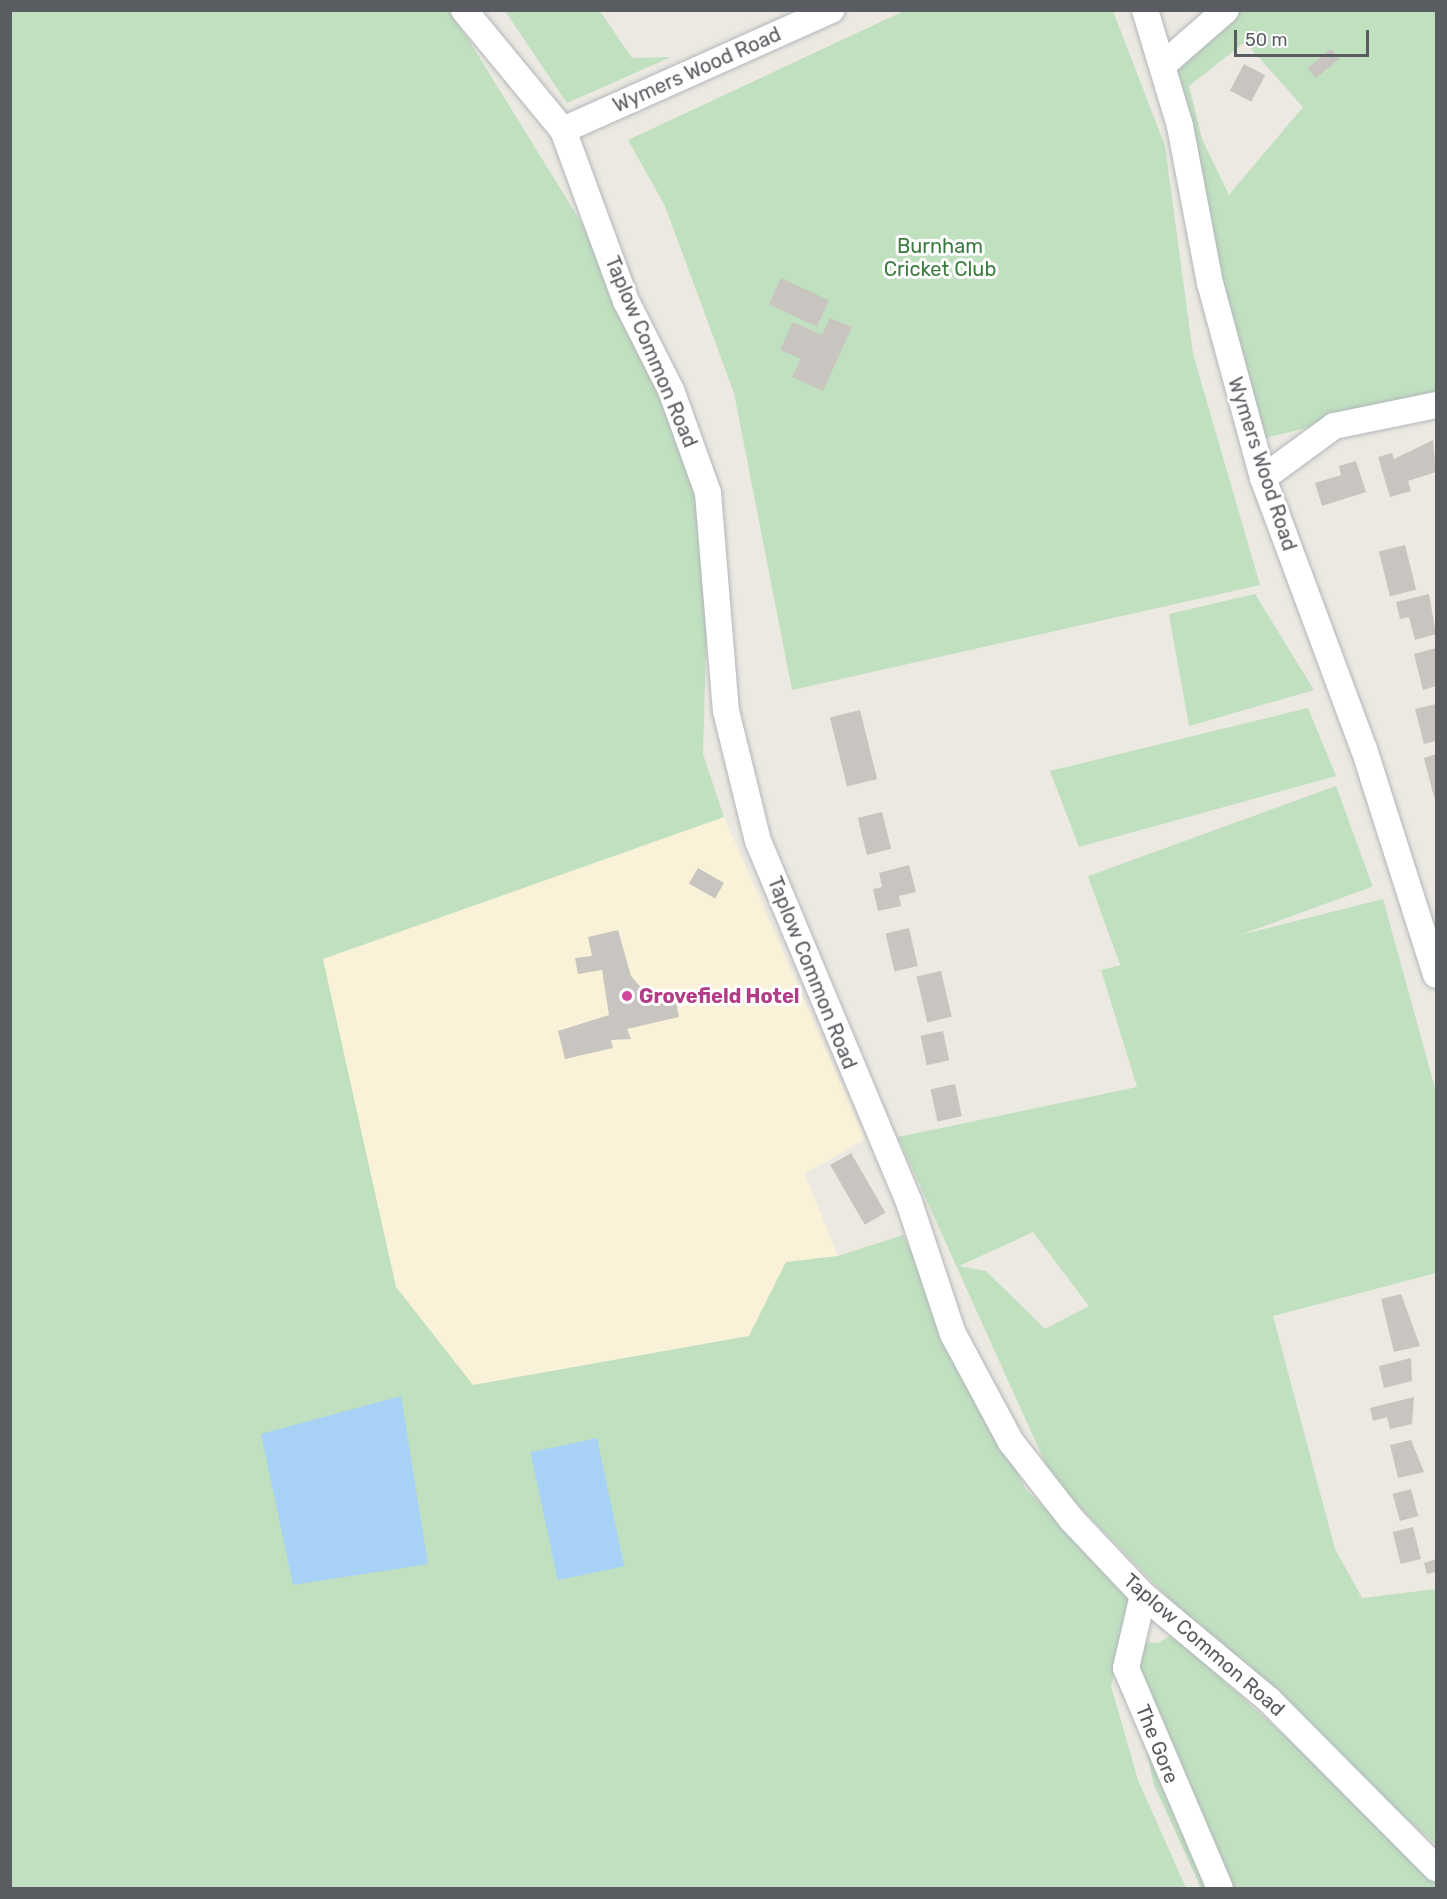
<!DOCTYPE html>
<html>
<head>
<meta charset="utf-8">
<style>
	body { margin:0 }
	#map { position:relative; width:1447px; height:1899px; overflow:hidden; background:#ebe9e1; font-family:Rubik,sans-serif }
	div>[style] { position:absolute }
	.commercial>* { inset:0; background:#f9f2d8 }
	.green>* { inset:0; background:#c0e0c0; transform-origin:0 0 }
	.water>* { inset:0; background:#a7d2f5; transform-origin:0 0 }
	.building>* { inset:0; background:#c8c5c0; transform-origin:0 0 }
	.roads { filter:drop-shadow(0 0 2px #b3b6ba) drop-shadow(0 0 2px #b3b6ba) }
	.minor>* { height:26px; margin:-13px; padding:0 13px; transform-origin:13px; border-radius:13px; background:#fff }
	.dots>* { width:16px; height:16px; translate:-50% -50%; box-sizing:border-box; border:3px solid #fff; border-radius:50% }
	span { translate:-50% -50%; white-space:nowrap; text-align:center; line-height:1.15; -webkit-text-stroke:6px #fff; paint-order:stroke }
	.street-label { font-size:20px; color:#595c60 }
	.park-label { font-size:20px; color:#3d7c40 }
	.hotel-label { font-size:20px; color:#b23c85; font-weight:700 }
	.left { translate:0 -50%; text-align:left }
	.frame { position:absolute; inset:0; border:12px solid #595c60; pointer-events:none }
	.scale { position:absolute; left:1234px; top:30px; width:135px; height:27px; box-sizing:border-box; border:3px solid #595c60; border-top:0; padding-left:8px; font-size:18px; line-height:21px; white-space:nowrap; color:#595c60; -webkit-text-stroke:4px #fff; paint-order:stroke }
</style>
</head>
<body>
<div id="map">
	<div class="commercial">
		<div style="clip-path:polygon(724px 817px,865px 1139px,805px 1174px,838px 1256px,786px 1262px,749px 1336px,473px 1385px,396px 1287px,322px 959px)"></div>
	</div>
	<div class="green">
		<div style="clip-path:polygon(10px 11px,449px 11px,468px 39px,584px 227px,710px 510px,703px 754px,724px 817px,323px 959px,396px 1287px,473px 1385px,749px 1336px,786px 1262px,838px 1256px,903px 1235px,1025px 1488px,1134px 1598px,1111px 1686px,1138px 1780px,1186px 1888px,11px 1888px)"></div>
		<div style="clip-path:polygon(505px 11px,600px 11px,632px 58px,671px 57px,567px 103px)"></div>
		<div style="clip-path:polygon(904px 11px,1113px 11px,1165px 146px,1193px 354px,1260px 585px,792px 690px,734px 393px,665px 206px,628px 140px)"></div>
		<div style="clip-path:polygon(evenodd,1237px 11px,1436px 11px,1436px 397px,1261px 439px,1172px 77px,1237px 11px,1245px 42px,1303px 107px,1229px 195px,1202px 139px,1189px 86px,1245px 42px)"></div>
		<div style="clip-path:polygon(1255px 594px,1314px 690px,1189px 726px,1169px 614px)"></div>
		<div style="clip-path:polygon(1308px 708px,1336px 776px,1079px 847px,1050px 771px)"></div>
		<div style="left:1336px;top:786px;width:107px;height:264px;rotate:70deg"></div>
		<div style="clip-path:polygon(evenodd,1383px 899px,1436px 1092px,1436px 1273px,1273px 1316px,1335px 1549px,1362px 1598px,1436px 1589px,1436px 1845px,1222px 1654px,1052px 1478px,898px 1137px,1137px 1087px,1101px 970px,1383px 899px,1033px 1232px,1089px 1306px,1045px 1329px,986px 1271px,959px 1266px,1033px 1232px)"></div>
		<div style="clip-path:polygon(1173px 1634px,1415px 1855px,1436px 1879px,1436px 1888px,1201px 1888px,1154px 1785px,1128px 1671px,1136px 1642px,1158px 1643px)"></div>
	</div>
	<div class="water">
		<div style="clip-path:polygon(401px 1396px,428px 1564px,293px 1585px,261px 1434px)"></div>
		<div style="left:597px;top:1438px;width:131px;height:68px;rotate:78deg"></div>
	</div>
	<div class="building">
		<div style="left:1331px;top:49px;width:13px;height:30px;rotate:51deg"></div>
		<div style="left:1244px;top:64px;width:24px;height:30px;rotate:28deg"></div>
		<div style="left:781px;top:278px;width:53px;height:29px;rotate:25deg"></div>
		<div style="clip-path:polygon(830px 318px,852px 327px,823px 391px,792px 377px,801px 359px,780px 350px,793px 322px,822px 335px)"></div>
		<div style="clip-path:polygon(1433px 440px,1436px 472px,1408px 481px,1411px 491px,1390px 497px,1378px 457px,1392px 453px,1394px 459px)"></div>
		<div style="clip-path:polygon(1356px 461px,1366px 492px,1322px 506px,1315px 483px,1341px 475px,1339px 466px)"></div>
		<div style="left:1405px;top:545px;width:46px;height:27px;rotate:76deg"></div>
		<div style="clip-path:polygon(1429px 594px,1436px 634px,1415px 640px,1409px 617px,1400px 619px,1396px 602px)"></div>
		<div style="clip-path:polygon(1436px 648px,1436px 686px,1423px 690px,1414px 654px)"></div>
		<div style="clip-path:polygon(1436px 704px,1436px 741px,1424px 744px,1415px 709px)"></div>
		<div style="left:860px;top:710px;width:71px;height:31px;rotate:76deg"></div>
		<div style="clip-path:polygon(1436px 754px,1436px 797px,1434px 797px,1424px 758px)"></div>
		<div style="left:882px;top:812px;width:38px;height:25px;rotate:76deg"></div>
		<div style="clip-path:polygon(909px 865px,916px 892px,899px 896px,901px 906px,878px 911px,873px 889px,882px 887px,879px 873px)"></div>
		<div style="left:698px;top:868px;width:30px;height:18px;rotate:30deg"></div>
		<div style="left:909px;top:928px;width:39px;height:24px;rotate:77deg"></div>
		<div style="clip-path:polygon(618px 930px,631px 976px,650px 998px,675px 995px,679px 1017px,627px 1029px,631px 1039px,611px 1040px,613px 1048px,565px 1059px,558px 1031px,609px 1015px,602px 970px,578px 974px,575px 958px,592px 956px,588px 937px)"></div>
		<div style="left:941px;top:971px;width:47px;height:25px;rotate:77deg"></div>
		<div style="left:943px;top:1031px;width:30px;height:23px;rotate:78deg"></div>
		<div style="left:955px;top:1084px;width:33px;height:25px;rotate:78deg"></div>
		<div style="left:851px;top:1153px;width:69px;height:24px;rotate:60deg"></div>
		<div style="clip-path:polygon(1401px 1294px,1420px 1346px,1394px 1352px,1381px 1299px)"></div>
		<div style="clip-path:polygon(1411px 1358px,1412px 1381px,1384px 1388px,1379px 1366px)"></div>
		<div style="clip-path:polygon(1414px 1397px,1412px 1424px,1390px 1429px,1387px 1417px,1373px 1421px,1370px 1408px)"></div>
		<div style="clip-path:polygon(1411px 1440px,1424px 1472px,1398px 1478px,1390px 1445px)"></div>
		<div style="left:1411px;top:1489px;width:28px;height:19px;rotate:75deg"></div>
		<div style="left:1413px;top:1527px;width:33px;height:21px;rotate:76deg"></div>
		<div style="clip-path:polygon(1436px 1559px,1436px 1572px,1427px 1574px,1424px 1563px)"></div>
	</div>
	<div class="roads">
		<div class="minor">
			<div style="left:464px;top:10px;width:156px;rotate:50.5deg"></div>
			<div style="left:563px;top:130px;width:182px;rotate:69.8deg"></div>
			<div style="left:626px;top:301px;width:100px;rotate:63.2deg"></div>
			<div style="left:671px;top:390px;width:109px;rotate:70.2deg"></div>
			<div style="left:708px;top:493px;width:219px;rotate:85.3deg"></div>
			<div style="left:726px;top:711px;width:134px;rotate:76.2deg"></div>
			<div style="left:758px;top:841px;width:391px;rotate:67.3deg"></div>
			<div style="left:909px;top:1202px;width:139px;rotate:71.6deg"></div>
			<div style="left:953px;top:1334px;width:123px;rotate:61.8deg"></div>
			<div style="left:1011px;top:1442px;width:99px;rotate:52deg"></div>
			<div style="left:1072px;top:1520px;width:103px;rotate:46.6deg"></div>
			<div style="left:1143px;top:1595px;width:164px;rotate:39.8deg"></div>
			<div style="left:1269px;top:1700px;width:237px;rotate:45.2deg"></div>
			<div style="left:1145px;top:10px;width:121px;rotate:73.2deg"></div>
			<div style="left:1180px;top:126px;width:160px;rotate:79.2deg"></div>
			<div style="left:1210px;top:283px;width:202px;rotate:74.8deg"></div>
			<div style="left:1263px;top:478px;width:289px;rotate:69.6deg"></div>
			<div style="left:1364px;top:749px;width:237px;rotate:72.3deg"></div>
			<div style="left:1164px;top:64px;width:82px;rotate:-41.1deg"></div>
			<div style="left:563px;top:130px;width:294px;rotate:-24.1deg"></div>
			<div style="left:1263px;top:478px;width:88px;rotate:-36.2deg"></div>
			<div style="left:1334px;top:426px;width:104px;rotate:-11.6deg"></div>
			<div style="left:1143px;top:1595px;width:75px;rotate:103.1deg"></div>
			<div style="left:1126px;top:1668px;width:239px;rotate:66.9deg"></div>
		</div>
	</div>
	<div class="dots">
		<div style="left:627px;top:996px;background:#d1479c"></div>
	</div>
	<div class="street-label">
		<span style="left:697px;top:70px;rotate:-24deg">Wymers Wood Road</span>
		<span style="left:651px;top:352px;rotate:67deg">Taplow Common Road</span>
		<span style="left:1262px;top:464px;rotate:72deg">Wymers Wood Road</span>
		<span style="left:812px;top:973px;rotate:68deg">Taplow Common Road</span>
		<span style="left:1204px;top:1645px;rotate:41deg">Taplow Common Road</span>
		<span style="left:1157px;top:1744px;rotate:68deg">The Gore</span>
	</div>
	<div class="park-label">
		<span style="left:940px;top:258px">Burnham<br>Cricket Club</span>
	</div>
	<div class="hotel-label">
		<span class="left" style="left:639px;top:996px">Grovefield Hotel</span>
	</div>
	<div class="frame"></div>
	<div class="scale">50 m</div>
</div>
</body>
</html>
